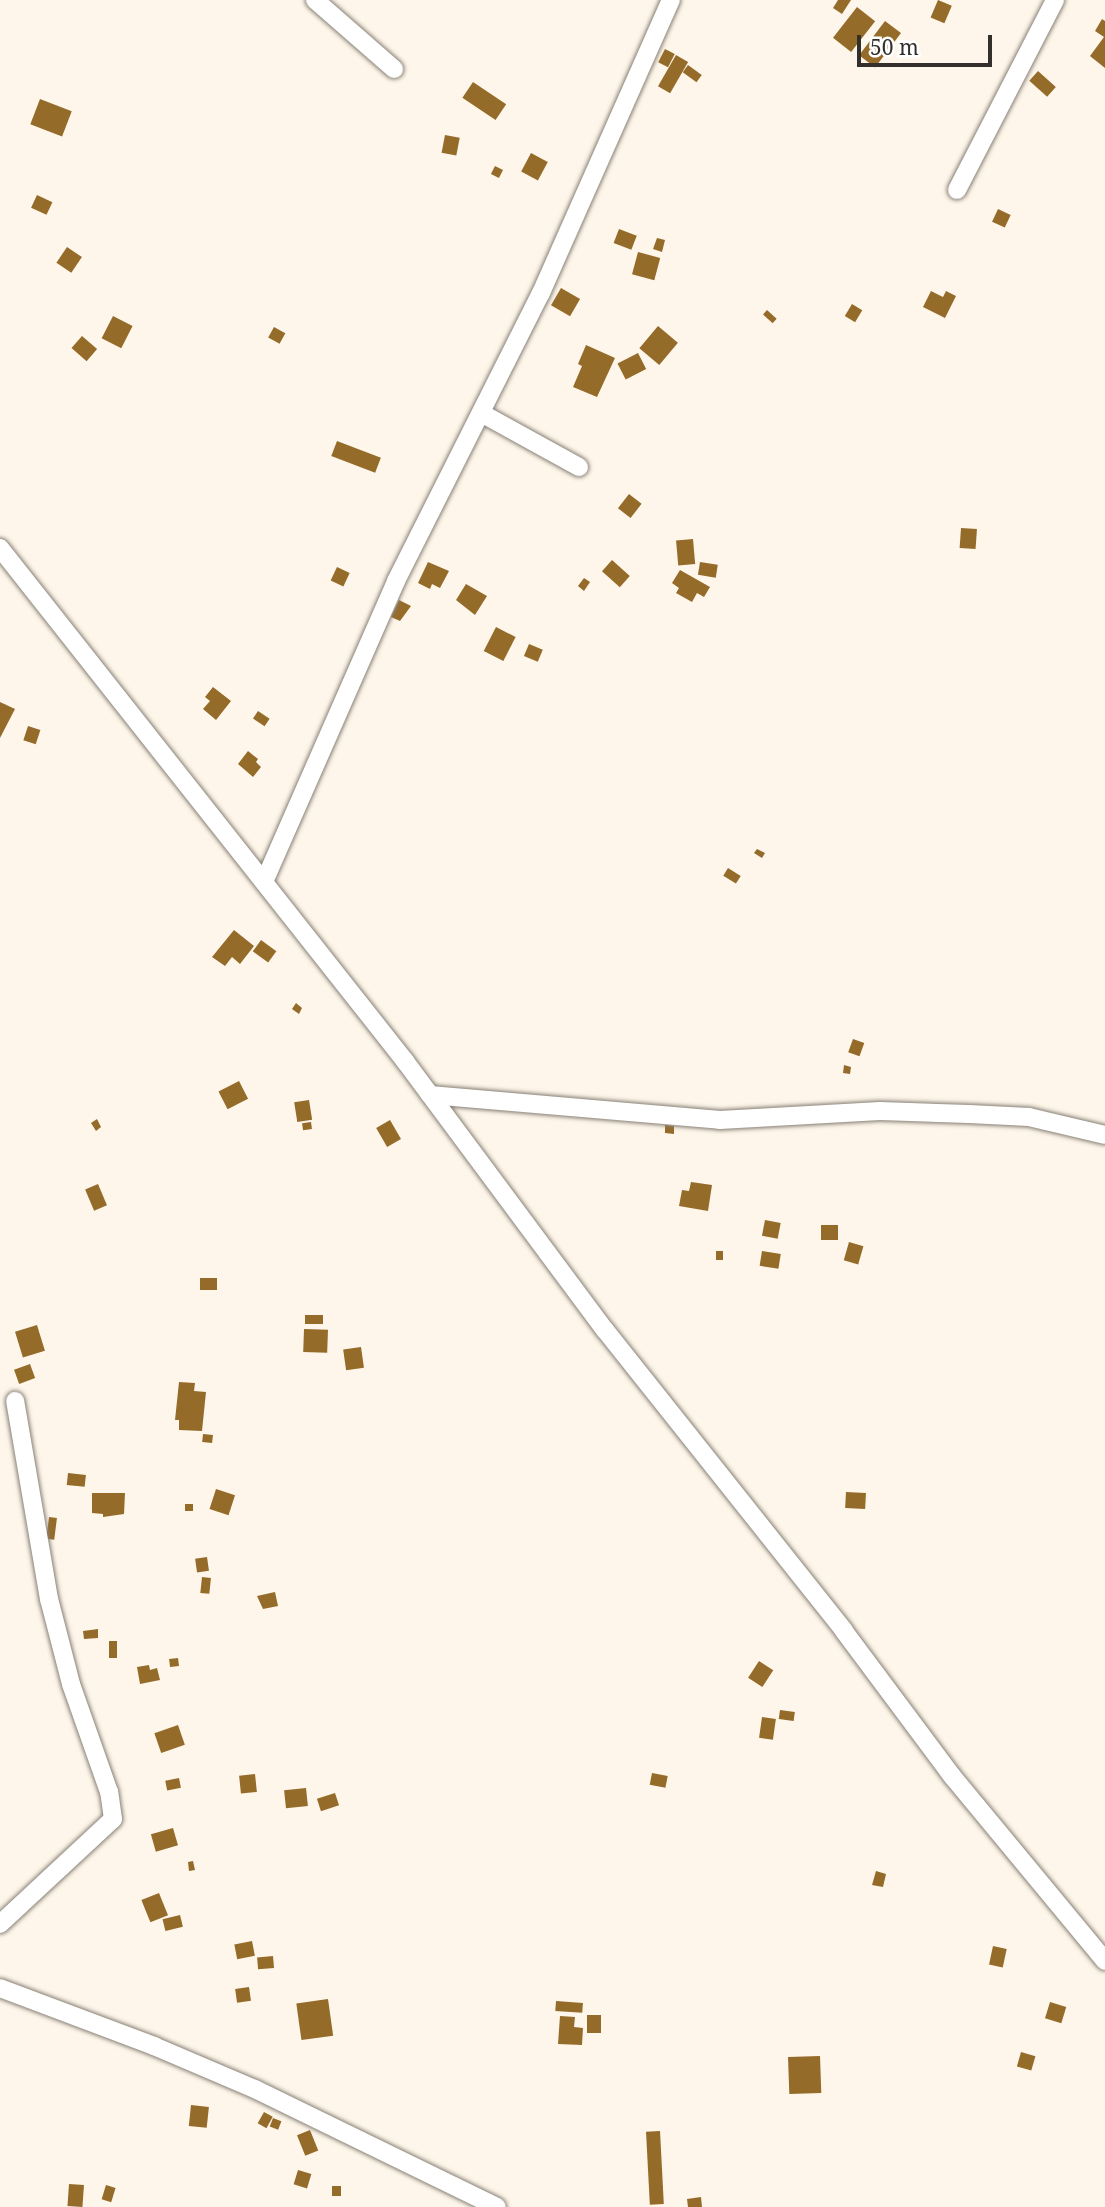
<!DOCTYPE html>
<html>
<head>
<meta charset="utf-8">
<style>
	body { margin:0 }
	#map { position:relative; width:1105px; height:2207px; overflow:hidden; background:#fef6ea; font-family:"Noto Serif",serif }
	div>[style] { position:absolute }
	.building>* { inset:0; background:#956b29; transform-origin:0 0 }
	.roads { filter:drop-shadow(0 0 2px #888076) drop-shadow(0 0 2px #888076) }
	.street>* { height:18px; margin:-9px; padding:0 9px; transform-origin:9px; border-radius:9px; background:#fff }
	span { translate:-50% -50%; white-space:nowrap; text-align:center; line-height:1.15; -webkit-text-stroke:7px #fff; paint-order:stroke }
	.scale { position:absolute; left:857px; top:35px; width:135px; height:32px; box-sizing:border-box; border:4px solid #33302b; border-top:0; padding-left:9px; font-size:21px; line-height:24px; white-space:nowrap; color:#33302b; -webkit-text-stroke:5px #fff; paint-order:stroke }
</style>
</head>
<body>
<div id="map">
	<div class="building">
		<div style="clip-path:polygon(838px 0,851px 0,842px 14px,833px 8px)"></div>
		<div style="left:938px;top:0;width:15px;height:19px;rotate:23deg"></div>
		<div style="left:857px;top:7px;width:23px;height:39px;rotate:38deg"></div>
		<div style="clip-path:polygon(1102px 19px,1105px 21px,1105px 68px,1090px 56px,1104px 37px,1095px 31px)"></div>
		<div style="left:885px;top:21px;width:20px;height:43px;rotate:37deg"></div>
		<div style="left:665px;top:49px;width:11px;height:15px;rotate:27deg"></div>
		<div style="left:676px;top:55px;width:14px;height:36px;rotate:30deg"></div>
		<div style="left:688px;top:65px;width:17px;height:9px;rotate:36deg"></div>
		<div style="left:1038px;top:71px;width:24px;height:13px;rotate:42deg"></div>
		<div style="left:473px;top:82px;width:40px;height:19px;rotate:34deg"></div>
		<div style="left:40px;top:99px;width:34px;height:27px;rotate:21deg"></div>
		<div style="left:445px;top:135px;width:15px;height:18px;rotate:11deg"></div>
		<div style="left:531px;top:153px;width:19px;height:21px;rotate:28deg"></div>
		<div style="left:495px;top:166px;width:9px;height:9px;rotate:27deg"></div>
		<div style="left:37px;top:195px;width:17px;height:14px;rotate:25deg"></div>
		<div style="left:998px;top:209px;width:14px;height:14px;rotate:25deg"></div>
		<div style="left:619px;top:229px;width:19px;height:15px;rotate:21deg"></div>
		<div style="clip-path:polygon(657px 238px,665px 240px,662px 252px,653px 249px)"></div>
		<div style="left:67px;top:247px;width:18px;height:19px;rotate:34deg"></div>
		<div style="left:638px;top:252px;width:23px;height:23px;rotate:15deg"></div>
		<div style="left:561px;top:288px;width:22px;height:20px;rotate:30deg"></div>
		<div style="clip-path:polygon(931px 291px,943px 297px,946px 291px,956px 296px,945px 318px,923px 307px)"></div>
		<div style="left:852px;top:304px;width:12px;height:14px;rotate:31deg"></div>
		<div style="left:767px;top:310px;width:13px;height:6px;rotate:42deg"></div>
		<div style="left:113px;top:316px;width:22px;height:25px;rotate:27deg"></div>
		<div style="left:658px;top:326px;width:26px;height:29px;rotate:40deg"></div>
		<div style="left:274px;top:327px;width:13px;height:12px;rotate:29deg"></div>
		<div style="left:82px;top:336px;width:20px;height:16px;rotate:41deg"></div>
		<div style="clip-path:polygon(586px 345px,615px 358px,597px 397px,573px 387px,582px 366px,578px 364px)"></div>
		<div style="left:638px;top:353px;width:18px;height:23px;rotate:63deg"></div>
		<div style="left:337px;top:441px;width:47px;height:16px;rotate:21deg"></div>
		<div style="left:629px;top:494px;width:16px;height:18px;rotate:38deg"></div>
		<div style="left:961px;top:528px;width:16px;height:20px;rotate:4deg"></div>
		<div style="left:693px;top:539px;width:25px;height:17px;rotate:85deg"></div>
		<div style="left:612px;top:560px;width:24px;height:15px;rotate:42deg"></div>
		<div style="clip-path:polygon(428px 562px,449px 571px,440px 588px,432px 584px,430px 589px,418px 583px)"></div>
		<div style="left:700px;top:562px;width:18px;height:13px;rotate:9deg"></div>
		<div style="left:337px;top:567px;width:14px;height:15px;rotate:25deg"></div>
		<div style="clip-path:polygon(680px 570px,710px 587px,704px 597px,697px 593px,692px 602px,676px 593px,679px 588px,672px 583px)"></div>
		<div style="clip-path:polygon(584px 578px,590px 582px,584px 591px,578px 586px)"></div>
		<div style="clip-path:polygon(466px 584px,487px 596px,475px 615px,456px 600px)"></div>
		<div style="clip-path:polygon(399px 600px,411px 606px,400px 621px,391px 617px)"></div>
		<div style="left:496px;top:627px;width:22px;height:27px;rotate:27deg"></div>
		<div style="left:529px;top:644px;width:15px;height:13px;rotate:23deg"></div>
		<div style="clip-path:polygon(213px 687px,231px 701px,216px 720px,203px 709px,210px 701px,205px 697px)"></div>
		<div style="clip-path:polygon(0 702px,15px 709px,0 738px)"></div>
		<div style="left:258px;top:711px;width:14px;height:9px;rotate:34deg"></div>
		<div style="left:28px;top:726px;width:13px;height:15px;rotate:18deg"></div>
		<div style="clip-path:polygon(248px 751px,258px 759px,256px 762px,261px 767px,253px 777px,238px 764px)"></div>
		<div style="clip-path:polygon(757px 849px,765px 853px,762px 858px,754px 853px)"></div>
		<div style="left:728px;top:868px;width:15px;height:9px;rotate:32deg"></div>
		<div style="clip-path:polygon(234px 930px,254px 946px,240px 964px,232px 957px,225px 966px,212px 957px)"></div>
		<div style="left:261px;top:940px;width:19px;height:14px;rotate:36deg"></div>
		<div style="clip-path:polygon(296px 1003px,302px 1008px,299px 1014px,292px 1009px)"></div>
		<div style="left:853px;top:1039px;width:12px;height:14px;rotate:20deg"></div>
		<div style="clip-path:polygon(844px 1065px,851px 1067px,850px 1074px,843px 1073px)"></div>
		<div style="left:239px;top:1081px;width:20px;height:23px;rotate:63deg"></div>
		<div style="left:309px;top:1100px;width:20px;height:15px;rotate:81deg"></div>
		<div style="clip-path:polygon(97px 1119px,101px 1127px,96px 1131px,91px 1123px)"></div>
		<div style="left:390px;top:1120px;width:22px;height:16px;rotate:60deg"></div>
		<div style="left:311px;top:1122px;width:7px;height:9px;rotate:82deg"></div>
		<div style="clip-path:polygon(665px 1125px,674px 1126px,674px 1134px,665px 1133px)"></div>
		<div style="clip-path:polygon(691px 1182px,712px 1185px,708px 1211px,679px 1206px,682px 1190px,689px 1191px)"></div>
		<div style="left:98px;top:1184px;width:23px;height:14px;rotate:67deg"></div>
		<div style="left:765px;top:1220px;width:16px;height:16px;rotate:11deg"></div>
		<div style="left:821px;top:1225px;width:17px;height:15px"></div>
		<div style="left:849px;top:1242px;width:15px;height:19px;rotate:16deg"></div>
		<div style="left:716px;top:1251px;width:7px;height:9px"></div>
		<div style="left:762px;top:1251px;width:19px;height:15px;rotate:9deg"></div>
		<div style="left:217px;top:1278px;width:12px;height:17px;rotate:90deg"></div>
		<div style="left:323px;top:1315px;width:9px;height:18px;rotate:90deg"></div>
		<div style="left:37px;top:1325px;width:27px;height:23px;rotate:73deg"></div>
		<div style="left:304px;top:1329px;width:24px;height:23px;rotate:2deg"></div>
		<div style="left:361px;top:1347px;width:21px;height:18px;rotate:82deg"></div>
		<div style="left:30px;top:1364px;width:15px;height:17px;rotate:70deg"></div>
		<div style="clip-path:polygon(179px 1382px,195px 1383px,194px 1391px,206px 1392px,202px 1431px,179px 1430px,179px 1420px,175px 1420px)"></div>
		<div style="left:203px;top:1434px;width:10px;height:8px;rotate:6deg"></div>
		<div style="left:68px;top:1473px;width:18px;height:12px;rotate:6deg"></div>
		<div style="left:216px;top:1489px;width:20px;height:21px;rotate:18deg"></div>
		<div style="left:846px;top:1492px;width:20px;height:16px;rotate:3deg"></div>
		<div style="clip-path:polygon(92px 1493px,125px 1493px,124px 1514px,103px 1517px,103px 1514px,92px 1513px)"></div>
		<div style="left:185px;top:1504px;width:8px;height:7px"></div>
		<div style="left:49px;top:1517px;width:8px;height:22px;rotate:7deg"></div>
		<div style="left:207px;top:1557px;width:14px;height:12px;rotate:82deg"></div>
		<div style="left:202px;top:1577px;width:9px;height:16px;rotate:6deg"></div>
		<div style="clip-path:polygon(275px 1592px,278px 1606px,263px 1609px,257px 1596px)"></div>
		<div style="clip-path:polygon(98px 1629px,98px 1638px,84px 1639px,83px 1631px)"></div>
		<div style="left:109px;top:1641px;width:8px;height:17px"></div>
		<div style="left:178px;top:1658px;width:8px;height:9px;rotate:83deg"></div>
		<div style="left:759px;top:1661px;width:17px;height:20px;rotate:33deg"></div>
		<div style="clip-path:polygon(149px 1665px,150px 1670px,157px 1668px,160px 1680px,140px 1684px,137px 1667px)"></div>
		<div style="left:780px;top:1710px;width:15px;height:9px;rotate:8deg"></div>
		<div style="left:762px;top:1717px;width:14px;height:21px;rotate:8deg"></div>
		<div style="left:178px;top:1725px;width:21px;height:25px;rotate:71deg"></div>
		<div style="left:652px;top:1773px;width:16px;height:12px;rotate:11deg"></div>
		<div style="left:255px;top:1774px;width:18px;height:16px;rotate:84deg"></div>
		<div style="left:179px;top:1778px;width:10px;height:14px;rotate:79deg"></div>
		<div style="left:306px;top:1788px;width:18px;height:22px;rotate:84deg"></div>
		<div style="left:335px;top:1793px;width:13px;height:19px;rotate:72deg"></div>
		<div style="left:173px;top:1828px;width:18px;height:23px;rotate:74deg"></div>
		<div style="clip-path:polygon(193px 1861px,195px 1870px,189px 1871px,188px 1862px)"></div>
		<div style="clip-path:polygon(876px 1871px,886px 1874px,883px 1887px,872px 1885px)"></div>
		<div style="left:159px;top:1893px;width:24px;height:19px;rotate:68deg"></div>
		<div style="left:180px;top:1915px;width:12px;height:18px;rotate:76deg"></div>
		<div style="left:252px;top:1941px;width:15px;height:18px;rotate:79deg"></div>
		<div style="left:993px;top:1946px;width:14px;height:19px;rotate:12deg"></div>
		<div style="left:273px;top:1956px;width:12px;height:16px;rotate:85deg"></div>
		<div style="left:249px;top:1987px;width:14px;height:14px;rotate:82deg"></div>
		<div style="left:328px;top:1999px;width:37px;height:32px;rotate:82deg"></div>
		<div style="left:556px;top:2001px;width:27px;height:10px;rotate:4deg"></div>
		<div style="left:1050px;top:2002px;width:17px;height:17px;rotate:17deg"></div>
		<div style="left:587px;top:2015px;width:14px;height:18px"></div>
		<div style="clip-path:polygon(560px 2016px,575px 2017px,574px 2027px,583px 2028px,582px 2045px,558px 2044px)"></div>
		<div style="left:1021px;top:2052px;width:15px;height:15px;rotate:16deg"></div>
		<div style="left:820px;top:2056px;width:37px;height:32px;rotate:88deg"></div>
		<div style="left:191px;top:2105px;width:18px;height:21px;rotate:6deg"></div>
		<div style="left:264px;top:2112px;width:10px;height:13px;rotate:29deg"></div>
		<div style="left:273px;top:2118px;width:9px;height:9px;rotate:21deg"></div>
		<div style="left:310px;top:2130px;width:22px;height:14px;rotate:68deg"></div>
		<div style="left:660px;top:2131px;width:73px;height:14px;rotate:87deg"></div>
		<div style="left:298px;top:2170px;width:14px;height:15px;rotate:17deg"></div>
		<div style="left:69px;top:2184px;width:15px;height:22px;rotate:4deg"></div>
		<div style="left:106px;top:2185px;width:10px;height:15px;rotate:17deg"></div>
		<div style="left:332px;top:2186px;width:9px;height:10px"></div>
		<div style="clip-path:polygon(701px 2197px,702px 2207px,688px 2207px,687px 2199px)"></div>
	</div>
	<div class="roads">
		<div class="street">
			<div style="left:315px;top:0;width:105px;rotate:41.1deg"></div>
			<div style="left:957px;top:190px;width:214px;rotate:-62.7deg"></div>
			<div style="left:481px;top:413px;width:112px;rotate:28.9deg"></div>
			<div style="left:0;top:548px;width:654px;rotate:51.71deg"></div>
			<div style="left:405px;top:1061px;width:335px;rotate:53.4deg"></div>
			<div style="left:605px;top:1330px;width:384px;rotate:51.5deg"></div>
			<div style="left:844px;top:1631px;width:181px;rotate:53.3deg"></div>
			<div style="left:952px;top:1776px;width:240px;rotate:50.4deg"></div>
			<div style="left:264px;top:882px;width:329px;rotate:-66.3deg"></div>
			<div style="left:396px;top:581px;width:322px;rotate:-63.3deg"></div>
			<div style="left:541px;top:293px;width:321px;rotate:-66.1deg"></div>
			<div style="left:430px;top:1095px;width:291px;rotate:4.9deg"></div>
			<div style="left:720px;top:1120px;width:160px;rotate:-3.2deg"></div>
			<div style="left:880px;top:1111px;width:89px;rotate:1.9deg"></div>
			<div style="left:969px;top:1114px;width:60px;rotate:2.9deg"></div>
			<div style="left:1029px;top:1117px;width:78px;rotate:13.3deg"></div>
			<div style="left:0;top:1924px;width:154px;rotate:-42.9deg"></div>
			<div style="left:113px;top:1819px;width:27px;rotate:-98deg"></div>
			<div style="left:109px;top:1792px;width:114px;rotate:-109.4deg"></div>
			<div style="left:71px;top:1684px;width:88px;rotate:-104.5deg"></div>
			<div style="left:49px;top:1599px;width:201px;rotate:-99.7deg"></div>
			<div style="left:0;top:1988px;width:165px;rotate:20.6deg"></div>
			<div style="left:154px;top:2046px;width:110px;rotate:23.1deg"></div>
			<div style="left:255px;top:2089px;width:269px;rotate:26deg"></div>
		</div>
	</div>
	<div class="scale">50 m</div>
</div>
</body>
</html>
